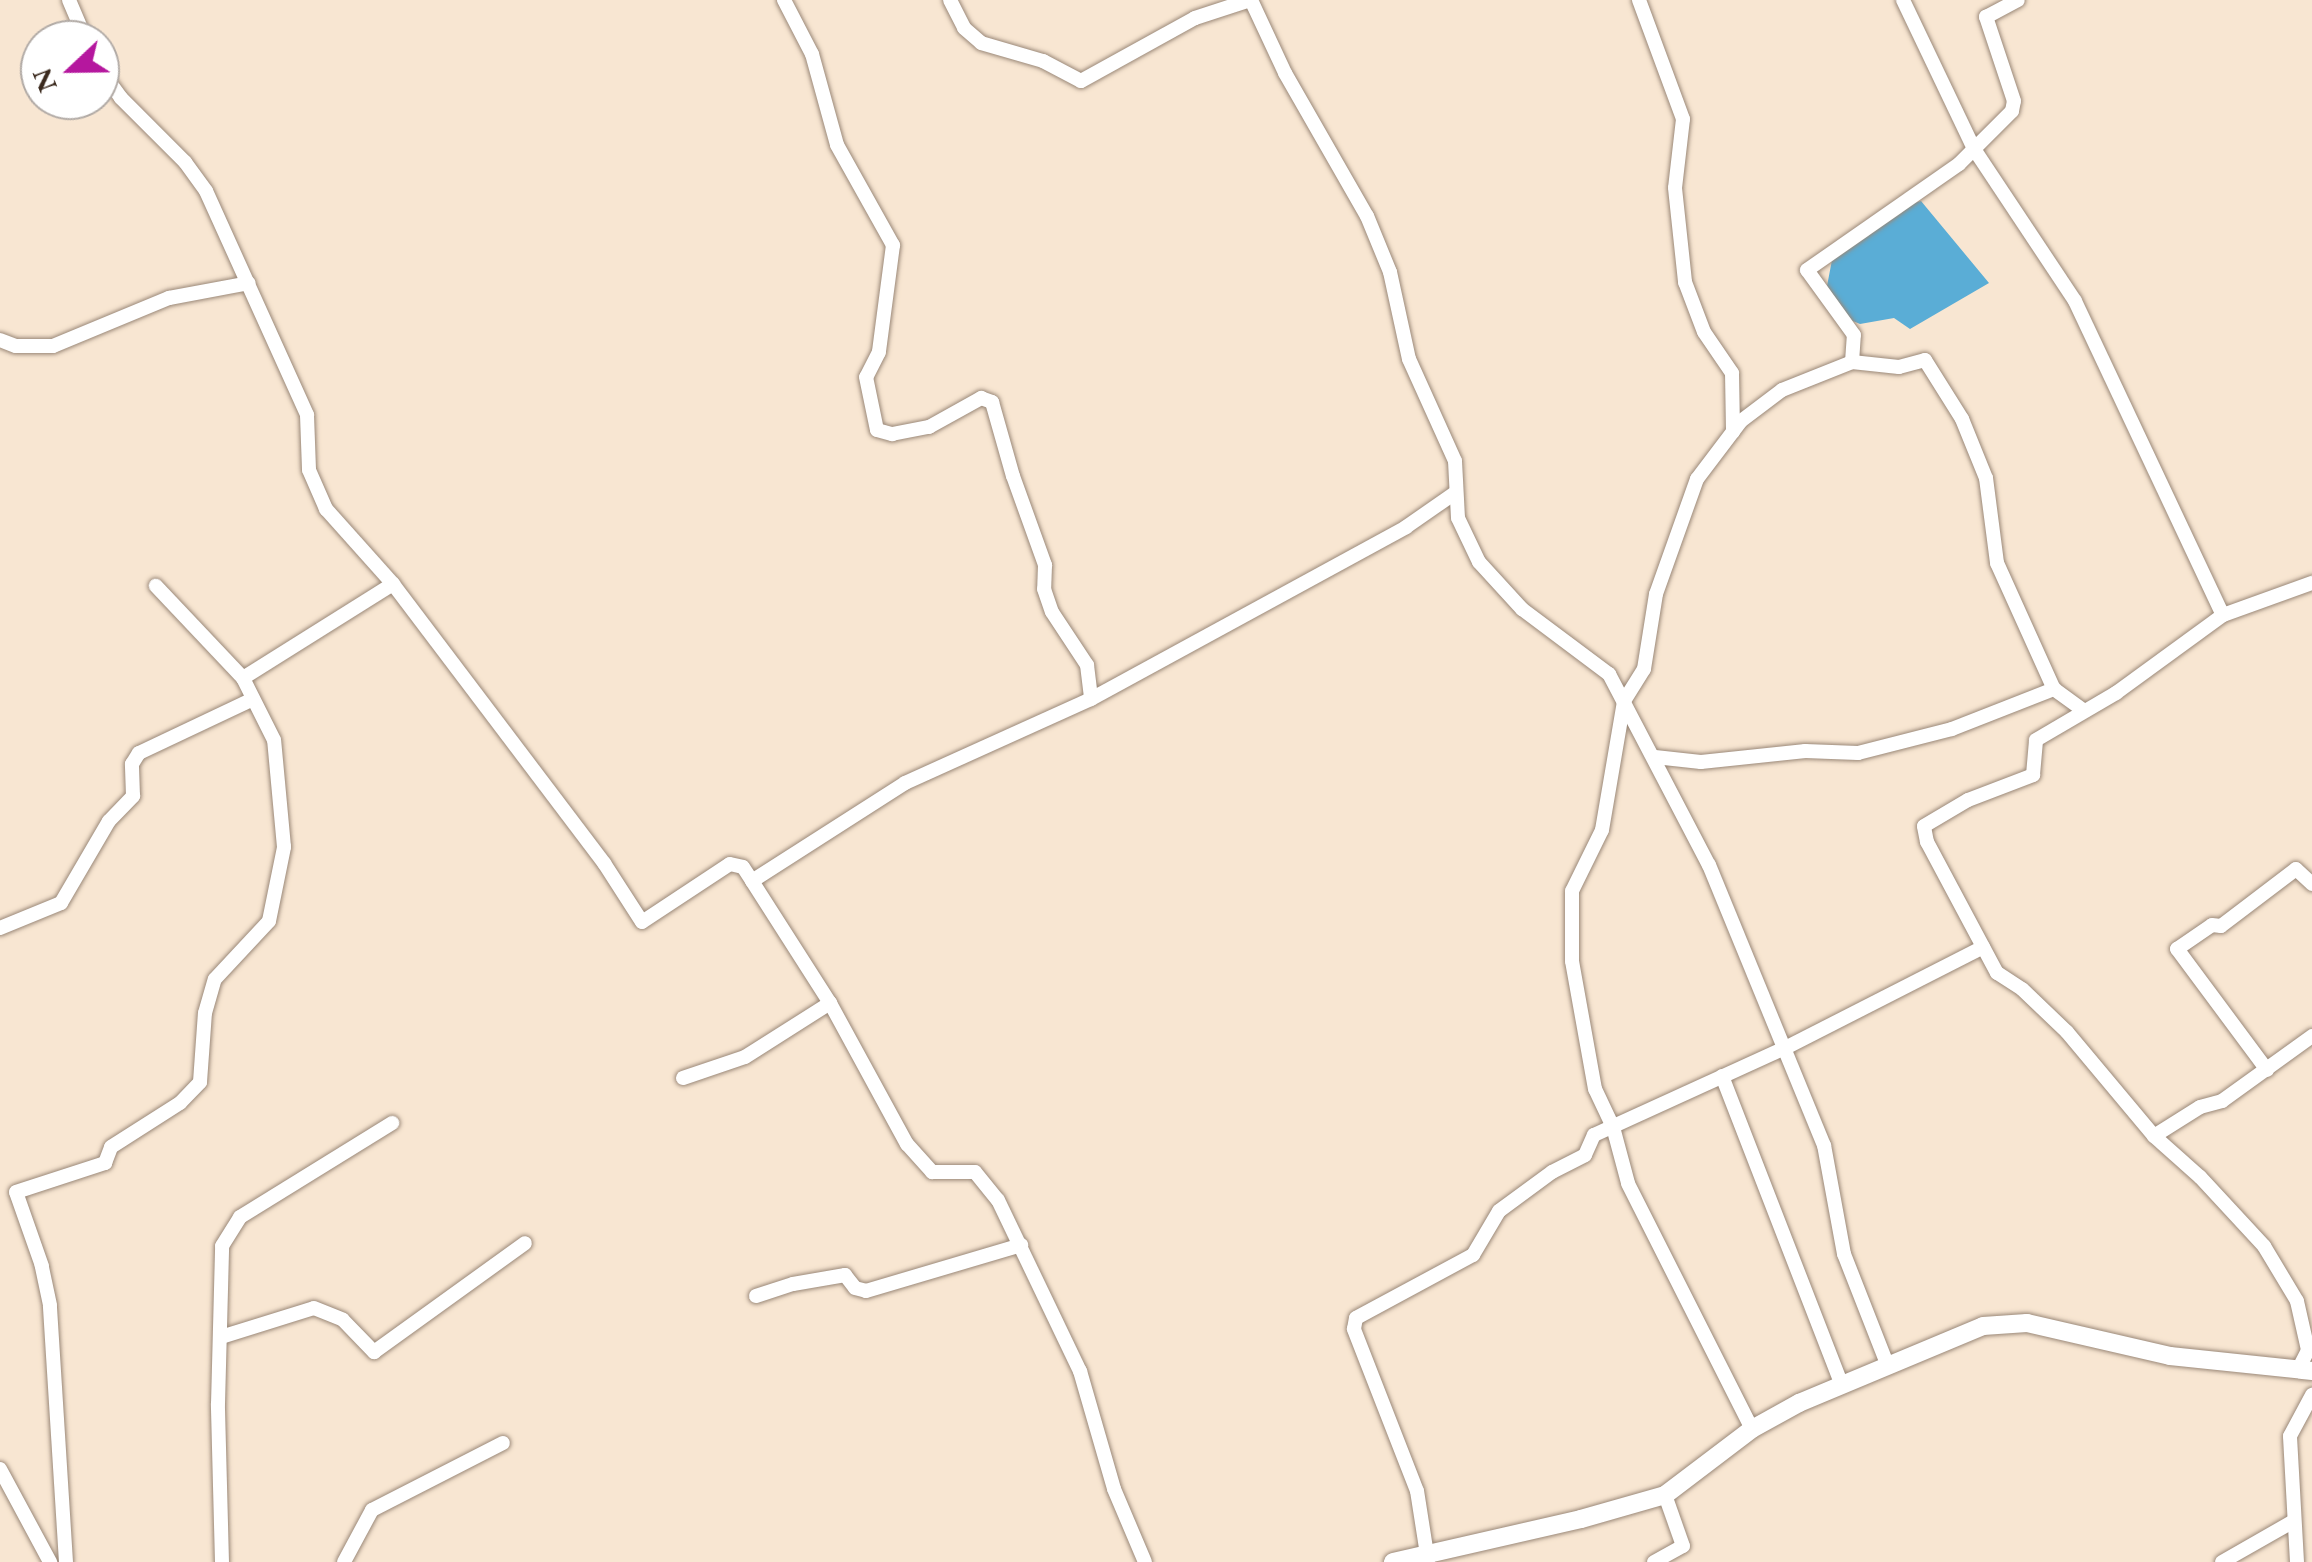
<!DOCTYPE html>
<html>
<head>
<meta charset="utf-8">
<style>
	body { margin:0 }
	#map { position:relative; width:2312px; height:1562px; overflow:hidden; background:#f8e6d2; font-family:"EB Garamond",serif }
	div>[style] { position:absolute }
	.water>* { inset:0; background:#5aadd6 }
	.roads { filter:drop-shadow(0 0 2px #9a8878) drop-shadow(0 0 2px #9a8878) }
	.minor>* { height:14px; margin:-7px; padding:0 7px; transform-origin:7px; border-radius:7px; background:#fff }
	.tertiary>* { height:18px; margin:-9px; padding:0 9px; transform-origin:9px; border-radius:9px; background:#fff }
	span { translate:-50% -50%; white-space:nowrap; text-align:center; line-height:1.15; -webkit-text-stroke:8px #fff; paint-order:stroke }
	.north { position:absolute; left:20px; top:20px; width:100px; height:100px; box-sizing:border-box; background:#fff; border:2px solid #b1aaa5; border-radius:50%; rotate:248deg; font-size:28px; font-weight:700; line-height:40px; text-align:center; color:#3b2a1e }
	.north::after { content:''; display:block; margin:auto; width:35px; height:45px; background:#b5179e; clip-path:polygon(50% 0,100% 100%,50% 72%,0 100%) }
</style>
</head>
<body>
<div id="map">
	<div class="water">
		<div style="clip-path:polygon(1921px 201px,1989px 283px,1910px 329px,1894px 318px,1860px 324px,1848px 319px,1827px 286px,1832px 260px,1910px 204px)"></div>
	</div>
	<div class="roads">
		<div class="minor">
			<div style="left:69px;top:0;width:43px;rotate:67deg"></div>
			<div style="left:784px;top:0;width:61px;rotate:62.6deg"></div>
			<div style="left:812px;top:54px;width:94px;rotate:74.6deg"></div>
			<div style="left:837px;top:145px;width:115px;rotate:60.8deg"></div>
			<div style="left:893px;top:245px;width:108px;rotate:97.5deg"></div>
			<div style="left:879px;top:352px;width:28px;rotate:117deg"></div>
			<div style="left:866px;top:377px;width:54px;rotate:78.3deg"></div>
			<div style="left:877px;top:430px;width:16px;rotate:15deg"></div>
			<div style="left:892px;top:434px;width:38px;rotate:-11deg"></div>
			<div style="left:929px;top:427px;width:60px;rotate:-29.1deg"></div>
			<div style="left:981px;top:398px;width:12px;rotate:20deg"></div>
			<div style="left:992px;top:402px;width:77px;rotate:74.2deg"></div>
			<div style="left:1013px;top:476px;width:95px;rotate:70.2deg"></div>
			<div style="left:1045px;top:565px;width:24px;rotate:92deg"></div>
			<div style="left:1044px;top:589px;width:24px;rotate:71deg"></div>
			<div style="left:1052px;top:612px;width:64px;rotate:56.6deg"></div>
			<div style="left:1087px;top:665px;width:34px;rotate:83deg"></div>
			<div style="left:950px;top:0;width:31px;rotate:63deg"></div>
			<div style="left:964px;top:28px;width:23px;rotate:41deg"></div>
			<div style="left:981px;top:43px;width:65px;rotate:16.2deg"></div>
			<div style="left:1043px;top:61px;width:43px;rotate:27.8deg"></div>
			<div style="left:1081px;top:81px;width:130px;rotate:-28.9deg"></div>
			<div style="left:1195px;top:18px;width:58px;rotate:-18.1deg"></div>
			<div style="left:1251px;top:0;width:81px;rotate:65deg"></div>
			<div style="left:1285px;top:73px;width:165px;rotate:60.2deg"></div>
			<div style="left:1367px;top:216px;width:61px;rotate:67.7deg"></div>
			<div style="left:1390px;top:272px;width:89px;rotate:77.7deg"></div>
			<div style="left:1409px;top:359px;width:112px;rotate:65.7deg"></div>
			<div style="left:1455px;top:461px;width:57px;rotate:87deg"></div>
			<div style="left:1458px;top:518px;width:49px;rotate:64.5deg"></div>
			<div style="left:1479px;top:562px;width:64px;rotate:47.5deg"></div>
			<div style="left:1522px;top:609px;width:109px;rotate:36.8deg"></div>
			<div style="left:1609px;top:674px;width:216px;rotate:62.4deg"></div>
			<div style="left:1709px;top:865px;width:303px;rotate:67.7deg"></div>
			<div style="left:1824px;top:1145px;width:111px;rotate:79.6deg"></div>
			<div style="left:1844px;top:1254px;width:120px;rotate:68.6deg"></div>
			<div style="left:1639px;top:0;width:127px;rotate:69.7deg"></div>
			<div style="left:1683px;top:119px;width:69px;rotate:96.6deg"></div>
			<div style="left:1675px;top:188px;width:95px;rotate:83.9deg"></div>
			<div style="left:1685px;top:282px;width:53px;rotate:69.2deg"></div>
			<div style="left:1704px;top:332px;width:50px;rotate:55.7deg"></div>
			<div style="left:1732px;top:373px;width:59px;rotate:89deg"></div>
			<div style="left:1903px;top:0;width:165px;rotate:64.5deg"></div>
			<div style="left:1974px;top:149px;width:182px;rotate:56.4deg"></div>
			<div style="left:2075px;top:301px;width:347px;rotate:64.8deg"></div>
			<div style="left:100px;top:69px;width:36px;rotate:54deg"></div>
			<div style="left:121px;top:98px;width:91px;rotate:45deg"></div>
			<div style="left:185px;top:162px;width:36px;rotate:54deg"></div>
			<div style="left:206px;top:191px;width:246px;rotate:65.7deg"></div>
			<div style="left:307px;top:415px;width:55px;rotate:87.9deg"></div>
			<div style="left:309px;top:470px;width:43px;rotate:66.4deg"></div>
			<div style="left:326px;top:509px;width:101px;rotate:48.2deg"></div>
			<div style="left:393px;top:584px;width:350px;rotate:52.9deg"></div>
			<div style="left:604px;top:863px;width:70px;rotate:57.2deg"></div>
			<div style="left:642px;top:922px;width:105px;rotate:-33.4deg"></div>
			<div style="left:730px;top:864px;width:13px;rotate:13deg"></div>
			<div style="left:743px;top:867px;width:17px;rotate:57deg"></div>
			<div style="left:752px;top:881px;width:182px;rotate:-32.6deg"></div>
			<div style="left:905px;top:783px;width:204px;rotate:-24.3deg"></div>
			<div style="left:1091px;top:699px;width:359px;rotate:-28.6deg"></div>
			<div style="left:1406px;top:527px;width:60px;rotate:-34.8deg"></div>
			<div style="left:0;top:340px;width:17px;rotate:21deg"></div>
			<div style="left:16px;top:346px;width:37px"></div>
			<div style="left:53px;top:346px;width:126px;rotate:-22.5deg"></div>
			<div style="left:169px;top:298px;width:81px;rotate:-10.6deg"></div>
			<div style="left:1852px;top:362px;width:47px;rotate:6.1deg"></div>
			<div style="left:1899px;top:367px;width:27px;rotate:-15deg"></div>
			<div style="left:1925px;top:360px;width:70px;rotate:57.9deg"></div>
			<div style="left:1962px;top:419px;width:64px;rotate:67.9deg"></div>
			<div style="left:1986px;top:478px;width:86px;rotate:82.6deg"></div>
			<div style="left:1997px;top:563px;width:138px;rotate:65.7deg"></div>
			<div style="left:2054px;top:689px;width:36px;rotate:36deg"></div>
			<div style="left:243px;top:678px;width:177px;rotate:-32.1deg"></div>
			<div style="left:1655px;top:757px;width:46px;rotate:6.2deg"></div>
			<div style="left:1701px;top:762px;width:105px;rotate:-6deg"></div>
			<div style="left:1805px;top:751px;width:53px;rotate:2.2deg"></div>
			<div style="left:1858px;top:753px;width:97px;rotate:-14.3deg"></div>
			<div style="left:1952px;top:729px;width:110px;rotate:-21.4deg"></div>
			<div style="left:752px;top:881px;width:145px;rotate:57.4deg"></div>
			<div style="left:830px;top:1003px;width:161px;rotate:61.4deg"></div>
			<div style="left:907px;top:1144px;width:38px;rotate:48deg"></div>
			<div style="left:932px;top:1172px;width:43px"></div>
			<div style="left:975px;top:1172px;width:36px;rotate:51deg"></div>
			<div style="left:998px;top:1200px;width:190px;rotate:64.4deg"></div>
			<div style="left:1080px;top:1371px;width:123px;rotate:73.9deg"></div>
			<div style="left:1114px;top:1489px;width:79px;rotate:67deg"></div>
			<div style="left:0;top:928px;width:66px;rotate:-22.3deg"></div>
			<div style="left:61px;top:903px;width:95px;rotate:-59.7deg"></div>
			<div style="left:109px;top:821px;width:35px;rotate:-46deg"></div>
			<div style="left:133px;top:796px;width:32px;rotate:-92deg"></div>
			<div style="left:132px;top:764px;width:13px;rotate:-58deg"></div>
			<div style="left:139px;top:753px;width:126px;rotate:-25.3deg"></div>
			<div style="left:2267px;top:1070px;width:151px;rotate:-126.6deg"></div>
			<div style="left:2177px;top:949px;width:42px;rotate:-34.4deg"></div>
			<div style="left:2212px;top:925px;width:9px;rotate:6deg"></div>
			<div style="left:2221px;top:926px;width:94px;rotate:-37.2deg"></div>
			<div style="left:2296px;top:869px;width:22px;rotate:43deg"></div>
			<div style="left:1722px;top:1076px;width:331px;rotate:68.8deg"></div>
			<div style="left:683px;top:1078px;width:65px;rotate:-18.7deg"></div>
			<div style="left:745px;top:1057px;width:101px;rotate:-32.4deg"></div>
			<div style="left:2154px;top:1136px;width:54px;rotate:-32.2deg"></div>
			<div style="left:2200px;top:1107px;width:23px;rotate:-15deg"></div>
			<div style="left:2222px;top:1101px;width:111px;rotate:-35.8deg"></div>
			<div style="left:756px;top:1296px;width:39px;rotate:-18deg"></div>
			<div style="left:793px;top:1284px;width:53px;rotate:-9.8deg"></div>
			<div style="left:845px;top:1275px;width:16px;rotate:52deg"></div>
			<div style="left:855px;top:1288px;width:11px;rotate:15deg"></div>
			<div style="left:866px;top:1291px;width:162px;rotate:-16.5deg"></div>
			<div style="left:221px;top:1337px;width:97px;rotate:-17.3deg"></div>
			<div style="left:314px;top:1308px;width:31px;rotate:22deg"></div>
			<div style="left:343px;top:1320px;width:45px;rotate:45.9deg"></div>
			<div style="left:374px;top:1352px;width:186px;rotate:-35.8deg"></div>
			<div style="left:2299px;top:1368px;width:20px;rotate:-63deg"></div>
			<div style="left:2308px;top:1350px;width:50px;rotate:-102.7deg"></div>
			<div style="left:2297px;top:1301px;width:64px;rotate:-121deg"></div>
			<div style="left:2264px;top:1246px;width:94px;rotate:-132.8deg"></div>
			<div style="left:2200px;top:1177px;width:62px;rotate:-138.3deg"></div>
			<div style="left:2154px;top:1136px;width:136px;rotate:-129.9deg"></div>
			<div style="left:2067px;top:1032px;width:62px;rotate:-136.3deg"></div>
			<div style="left:2022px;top:989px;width:30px;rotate:-147deg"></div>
			<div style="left:1997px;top:973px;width:149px;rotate:-118.1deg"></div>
			<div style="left:1927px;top:842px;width:16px;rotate:-101deg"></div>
			<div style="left:1924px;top:826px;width:51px;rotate:-30.6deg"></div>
			<div style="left:1968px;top:800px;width:70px;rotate:-21deg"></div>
			<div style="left:2033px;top:775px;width:35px;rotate:-85deg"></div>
			<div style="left:2036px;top:740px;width:93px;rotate:-30.4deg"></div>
			<div style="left:2116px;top:693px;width:132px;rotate:-36.1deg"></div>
			<div style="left:2223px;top:615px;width:95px;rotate:-19.8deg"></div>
			<div style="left:1752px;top:1429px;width:275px;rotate:-116.8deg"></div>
			<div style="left:1628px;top:1183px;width:58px;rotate:-105deg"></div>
			<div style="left:1613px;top:1127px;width:42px;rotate:-115.3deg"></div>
			<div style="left:1595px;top:1089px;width:130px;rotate:-100.2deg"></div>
			<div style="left:1572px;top:961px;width:70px;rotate:-90deg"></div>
			<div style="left:1572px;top:891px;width:68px;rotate:-63.8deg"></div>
			<div style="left:1602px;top:830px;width:131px;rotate:-80.3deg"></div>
			<div style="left:1624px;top:701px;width:38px;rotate:-58deg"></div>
			<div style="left:1644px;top:669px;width:76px;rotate:-80.9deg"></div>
			<div style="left:1656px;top:594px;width:122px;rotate:-70.4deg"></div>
			<div style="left:1697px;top:479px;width:73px;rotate:-52.8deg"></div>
			<div style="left:1741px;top:421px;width:51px;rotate:-37.1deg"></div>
			<div style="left:1782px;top:390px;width:75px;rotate:-21.8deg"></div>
			<div style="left:1852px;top:362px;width:27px;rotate:-86deg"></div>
			<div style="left:1854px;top:335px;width:80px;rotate:-125.9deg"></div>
			<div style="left:1807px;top:270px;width:185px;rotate:-34.9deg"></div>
			<div style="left:1959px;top:164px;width:75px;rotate:-45deg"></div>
			<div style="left:2012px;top:111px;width:10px;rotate:-79deg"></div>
			<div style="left:2014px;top:101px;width:89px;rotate:-108.4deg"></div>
			<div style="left:1986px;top:17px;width:36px;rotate:-28deg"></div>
			<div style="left:0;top:1469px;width:106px;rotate:61.7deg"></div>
			<div style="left:1428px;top:1561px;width:71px;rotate:-98.9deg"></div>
			<div style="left:1417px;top:1491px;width:174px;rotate:-111.3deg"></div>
			<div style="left:1354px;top:1329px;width:11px;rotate:-80deg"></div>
			<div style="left:1356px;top:1318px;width:133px;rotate:-28.3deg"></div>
			<div style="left:1473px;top:1255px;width:51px;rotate:-59.4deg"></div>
			<div style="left:1499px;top:1211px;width:66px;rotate:-36.3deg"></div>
			<div style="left:1552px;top:1172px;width:37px;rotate:-27deg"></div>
			<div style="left:1585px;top:1155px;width:22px;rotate:-66deg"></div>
			<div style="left:1594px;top:1135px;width:212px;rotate:-24.5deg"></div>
			<div style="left:1787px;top:1047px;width:220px;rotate:-27deg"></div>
			<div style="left:66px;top:1562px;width:257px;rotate:-93.6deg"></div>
			<div style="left:50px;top:1305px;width:40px;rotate:-102deg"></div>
			<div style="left:42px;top:1266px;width:78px;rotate:-109.4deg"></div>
			<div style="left:16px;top:1192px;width:94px;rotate:-18deg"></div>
			<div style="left:105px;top:1163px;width:17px;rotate:-69deg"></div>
			<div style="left:111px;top:1147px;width:82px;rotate:-32.5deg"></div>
			<div style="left:180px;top:1103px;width:29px;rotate:-46deg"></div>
			<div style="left:200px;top:1082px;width:69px;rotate:-85.9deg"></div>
			<div style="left:205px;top:1013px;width:35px;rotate:-74deg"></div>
			<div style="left:215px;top:979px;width:79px;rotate:-47deg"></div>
			<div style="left:269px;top:921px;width:76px;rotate:-78.5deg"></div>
			<div style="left:284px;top:847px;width:107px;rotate:-95.3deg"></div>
			<div style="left:274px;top:740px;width:69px;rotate:-116.6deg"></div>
			<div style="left:243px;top:678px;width:127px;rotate:-133.4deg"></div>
			<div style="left:222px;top:1562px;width:158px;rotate:-91.5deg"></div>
			<div style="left:218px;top:1404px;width:158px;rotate:-88.5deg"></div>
			<div style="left:222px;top:1246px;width:34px;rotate:-58deg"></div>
			<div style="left:240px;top:1217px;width:179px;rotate:-31.7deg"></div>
			<div style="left:344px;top:1562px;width:59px;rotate:-61.7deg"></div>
			<div style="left:372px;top:1510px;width:147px;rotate:-27.1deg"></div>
			<div style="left:1654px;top:1562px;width:33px;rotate:-29deg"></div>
			<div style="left:1683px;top:1546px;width:54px;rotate:-109.4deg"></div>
			<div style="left:2222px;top:1562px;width:83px;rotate:-29.7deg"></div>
			<div style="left:2297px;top:1562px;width:126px;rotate:-93.2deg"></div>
			<div style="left:2290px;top:1436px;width:47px;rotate:-61.8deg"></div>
		</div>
		<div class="tertiary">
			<div style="left:1393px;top:1562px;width:193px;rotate:-12.9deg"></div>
			<div style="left:1581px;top:1519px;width:87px;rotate:-15.9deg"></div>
			<div style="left:1665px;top:1495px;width:109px;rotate:-37.2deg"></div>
			<div style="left:1752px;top:1429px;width:54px;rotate:-29deg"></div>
			<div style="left:1799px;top:1403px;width:199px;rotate:-22.7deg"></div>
			<div style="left:1983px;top:1326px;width:44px;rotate:-3.9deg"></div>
			<div style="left:2027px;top:1323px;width:147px;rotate:13deg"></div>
			<div style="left:2170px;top:1356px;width:143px;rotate:6deg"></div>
		</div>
	</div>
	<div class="north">N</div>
</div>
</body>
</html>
